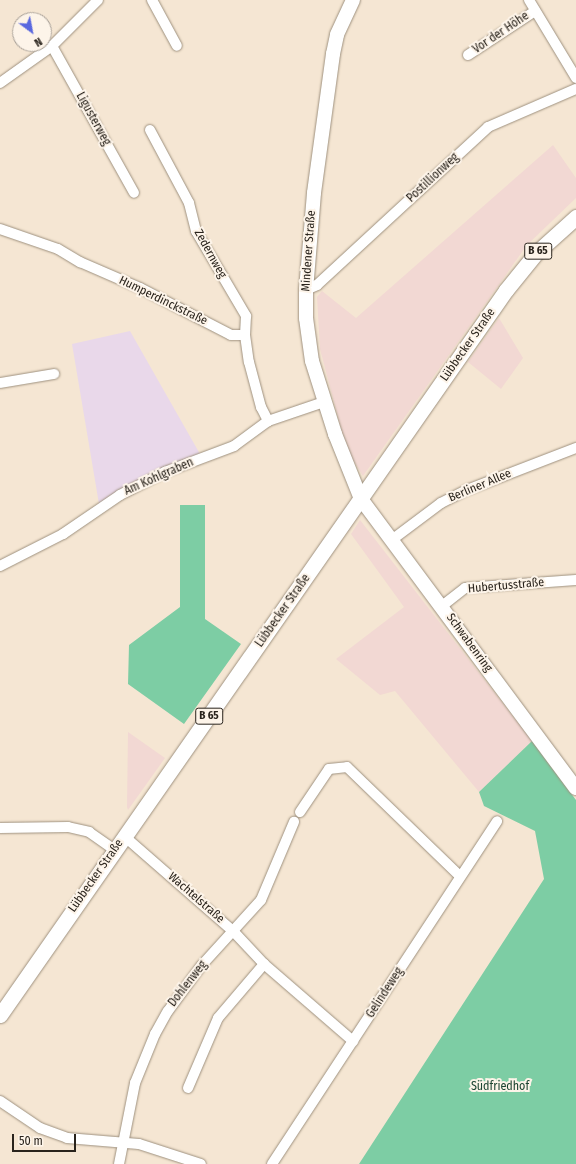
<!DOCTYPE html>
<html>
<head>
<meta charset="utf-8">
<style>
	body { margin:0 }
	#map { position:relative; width:576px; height:1164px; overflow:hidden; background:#f5e6d3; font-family:"Fira Sans Condensed",sans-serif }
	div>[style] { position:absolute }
	.commercial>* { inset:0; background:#f2d8d3 }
	.industrial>* { inset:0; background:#e9d8ea }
	.green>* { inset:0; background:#7dcda4 }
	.roads { filter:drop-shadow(0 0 1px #9e917f) drop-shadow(0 0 1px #9e917f) }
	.street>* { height:10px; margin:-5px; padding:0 5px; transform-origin:5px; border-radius:5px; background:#fff }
	.secondary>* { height:14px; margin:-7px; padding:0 7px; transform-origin:7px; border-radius:7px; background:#fff }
	.primary>* { height:15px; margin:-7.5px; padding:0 7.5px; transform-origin:7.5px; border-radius:7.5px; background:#fff }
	span { translate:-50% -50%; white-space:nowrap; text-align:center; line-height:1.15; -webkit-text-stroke:4px #fdf4e9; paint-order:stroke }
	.shield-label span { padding:1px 3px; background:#fdf4e9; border:1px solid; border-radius:3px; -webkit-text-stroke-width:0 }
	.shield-label { font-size:11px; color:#29231c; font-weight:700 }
	.street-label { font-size:12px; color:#29231c }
	.park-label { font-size:12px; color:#1c4431 }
	.north { position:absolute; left:12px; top:12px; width:40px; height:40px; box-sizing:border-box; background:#fdf4e9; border:1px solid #a8a097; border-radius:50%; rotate:148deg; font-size:11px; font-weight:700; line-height:16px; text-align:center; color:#29231c }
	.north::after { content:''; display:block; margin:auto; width:14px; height:18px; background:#5a68df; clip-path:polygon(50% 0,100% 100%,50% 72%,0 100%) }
	.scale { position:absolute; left:12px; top:1134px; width:64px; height:18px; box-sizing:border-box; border:2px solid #29231c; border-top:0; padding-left:5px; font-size:12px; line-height:14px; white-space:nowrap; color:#29231c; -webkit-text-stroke:3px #fdf4e9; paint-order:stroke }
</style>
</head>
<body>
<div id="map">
	<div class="commercial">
		<div style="clip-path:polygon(553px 145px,576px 178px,576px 198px,527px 245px,363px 476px,351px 457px,342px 432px,320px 349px,317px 297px,322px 291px,356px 318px)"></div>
		<div style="clip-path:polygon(499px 318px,523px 358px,501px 389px,468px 362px)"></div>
		<div style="clip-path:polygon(360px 520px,532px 741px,479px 792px,395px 691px,380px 695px,336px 659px,404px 607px,351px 534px)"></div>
		<div style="clip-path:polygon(128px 732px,165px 758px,128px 810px,127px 807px)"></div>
	</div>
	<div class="industrial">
		<div style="clip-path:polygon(130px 331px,200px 454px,150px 473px,99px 504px,72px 344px)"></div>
	</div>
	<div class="green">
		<div style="clip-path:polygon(180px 505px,205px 505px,205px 619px,241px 644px,184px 724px,128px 684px,129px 645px,180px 607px)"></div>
		<div style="clip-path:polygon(532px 741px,576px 800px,576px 1164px,359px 1164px,544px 879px,535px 831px,484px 806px,479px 792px)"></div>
	</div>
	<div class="roads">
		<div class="street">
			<div style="left:152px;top:0;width:52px;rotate:61.5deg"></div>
			<div style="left:529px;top:0;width:91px;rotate:58.9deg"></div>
			<div style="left:52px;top:46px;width:168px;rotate:60.8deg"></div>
			<div style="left:468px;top:55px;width:80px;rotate:-33.3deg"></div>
			<div style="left:0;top:83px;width:64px;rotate:-35.4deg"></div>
			<div style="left:52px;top:46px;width:65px;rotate:-45deg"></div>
			<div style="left:150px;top:130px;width:83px;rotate:61.9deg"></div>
			<div style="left:189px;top:203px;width:29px;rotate:76deg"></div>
			<div style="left:196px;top:231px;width:99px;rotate:59.5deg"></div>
			<div style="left:246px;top:316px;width:19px;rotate:93deg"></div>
			<div style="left:245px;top:335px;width:27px;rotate:82deg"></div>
			<div style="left:249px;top:362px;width:47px;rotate:75.1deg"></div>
			<div style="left:261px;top:407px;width:16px;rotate:63deg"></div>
			<div style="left:0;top:229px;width:61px;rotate:19deg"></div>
			<div style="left:58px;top:249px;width:26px;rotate:31deg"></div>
			<div style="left:80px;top:262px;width:65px;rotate:23.4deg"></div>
			<div style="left:140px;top:288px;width:102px;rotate:27.3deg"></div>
			<div style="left:231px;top:335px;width:14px"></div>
			<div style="left:306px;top:290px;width:12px;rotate:-24deg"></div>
			<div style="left:317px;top:285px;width:233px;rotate:-42.7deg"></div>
			<div style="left:488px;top:127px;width:96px;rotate:-23.4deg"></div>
			<div style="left:0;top:383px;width:55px;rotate:-9.5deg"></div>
			<div style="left:393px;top:539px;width:60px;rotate:-36.9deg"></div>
			<div style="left:441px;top:503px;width:29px;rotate:-27deg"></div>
			<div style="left:467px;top:490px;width:117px;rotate:-21.1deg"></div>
			<div style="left:0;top:566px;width:71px;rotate:-26.9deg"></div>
			<div style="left:63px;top:534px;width:69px;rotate:-34.4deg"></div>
			<div style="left:120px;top:495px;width:51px;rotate:-27.1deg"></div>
			<div style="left:165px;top:472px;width:74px;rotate:-20.6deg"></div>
			<div style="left:234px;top:446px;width:42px;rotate:-36.3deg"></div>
			<div style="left:268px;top:421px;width:59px;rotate:-18.7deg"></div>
			<div style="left:442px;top:606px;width:29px;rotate:-38deg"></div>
			<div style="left:465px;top:588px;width:111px;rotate:-4.1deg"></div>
			<div style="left:300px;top:812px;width:52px;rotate:-56deg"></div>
			<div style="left:329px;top:769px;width:18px;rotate:-6deg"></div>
			<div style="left:347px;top:767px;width:157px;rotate:44deg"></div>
			<div style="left:0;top:828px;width:68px;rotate:-0.8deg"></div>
			<div style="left:68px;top:827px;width:22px;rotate:13deg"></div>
			<div style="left:89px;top:832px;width:32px;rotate:35deg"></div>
			<div style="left:124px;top:836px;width:146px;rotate:41.1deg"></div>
			<div style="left:234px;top:932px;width:44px;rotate:46.8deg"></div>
			<div style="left:264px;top:964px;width:118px;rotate:40.9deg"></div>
			<div style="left:188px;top:1088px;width:76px;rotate:-66.8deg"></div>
			<div style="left:218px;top:1018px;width:71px;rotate:-49.6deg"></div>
			<div style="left:0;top:1101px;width:48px;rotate:34deg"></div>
			<div style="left:40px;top:1128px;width:29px;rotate:20deg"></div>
			<div style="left:67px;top:1138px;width:72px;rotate:4.8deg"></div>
			<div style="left:139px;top:1144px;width:65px;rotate:17.9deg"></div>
			<div style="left:119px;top:1164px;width:83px;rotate:-78.8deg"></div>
			<div style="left:135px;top:1083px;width:53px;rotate:-67.8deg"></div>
			<div style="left:155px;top:1034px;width:26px;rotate:-61deg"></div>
			<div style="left:168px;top:1011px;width:56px;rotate:-53.7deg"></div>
			<div style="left:201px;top:966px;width:89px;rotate:-47.7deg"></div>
			<div style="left:261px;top:900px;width:85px;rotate:-67.1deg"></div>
			<div style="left:272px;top:1164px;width:410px;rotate:-56.7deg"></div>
		</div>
		<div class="secondary">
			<div style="left:353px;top:0;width:38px;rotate:115deg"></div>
			<div style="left:337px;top:35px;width:19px;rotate:102deg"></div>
			<div style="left:333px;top:54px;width:140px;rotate:97.8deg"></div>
			<div style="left:314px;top:193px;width:97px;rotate:94.7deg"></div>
			<div style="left:306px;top:290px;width:28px;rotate:90deg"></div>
			<div style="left:306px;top:318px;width:43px;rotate:82.1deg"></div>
			<div style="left:312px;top:361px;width:77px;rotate:72.5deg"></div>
			<div style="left:335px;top:434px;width:70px;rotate:68.2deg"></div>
			<div style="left:361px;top:499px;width:360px;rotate:53.4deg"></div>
		</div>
		<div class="primary">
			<div style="left:0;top:1015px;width:884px;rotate:-55.09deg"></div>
			<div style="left:506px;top:290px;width:48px;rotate:-51deg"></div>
			<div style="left:536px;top:253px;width:54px;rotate:-42deg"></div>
		</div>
	</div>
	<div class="shield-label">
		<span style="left:538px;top:251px">B 65</span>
		<span style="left:209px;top:716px">B 65</span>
	</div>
	<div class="street-label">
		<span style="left:501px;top:33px;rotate:-34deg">Vor der Höhe</span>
		<span style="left:93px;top:119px;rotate:61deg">Ligusterweg</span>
		<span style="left:433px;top:178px;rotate:-43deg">Postillionweg</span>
		<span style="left:309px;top:251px;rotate:-86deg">Mindener Straße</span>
		<span style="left:210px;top:254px;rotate:61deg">Zedernweg</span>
		<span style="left:163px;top:301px;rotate:26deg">Humperdinckstraße</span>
		<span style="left:468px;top:345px;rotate:-55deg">Lübbecker Straße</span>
		<span style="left:159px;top:477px;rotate:-24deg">Am Kohlgraben</span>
		<span style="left:480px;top:486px;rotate:-23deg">Berliner Allee</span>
		<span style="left:506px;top:586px;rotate:-5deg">Hubertusstraße</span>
		<span style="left:283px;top:611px;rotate:-55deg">Lübbecker Straße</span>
		<span style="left:469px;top:643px;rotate:54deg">Schwabenring</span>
		<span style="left:96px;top:876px;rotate:-55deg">Lübbecker Straße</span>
		<span style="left:196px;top:898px;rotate:41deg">Wachtelstraße</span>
		<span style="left:188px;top:984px;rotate:-52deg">Dohlenweg</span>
		<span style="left:385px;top:993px;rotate:-57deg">Gelindeweg</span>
	</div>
	<div class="park-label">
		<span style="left:500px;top:1087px">Südfriedhof</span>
	</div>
	<div class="north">N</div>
	<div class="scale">50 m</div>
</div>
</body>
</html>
